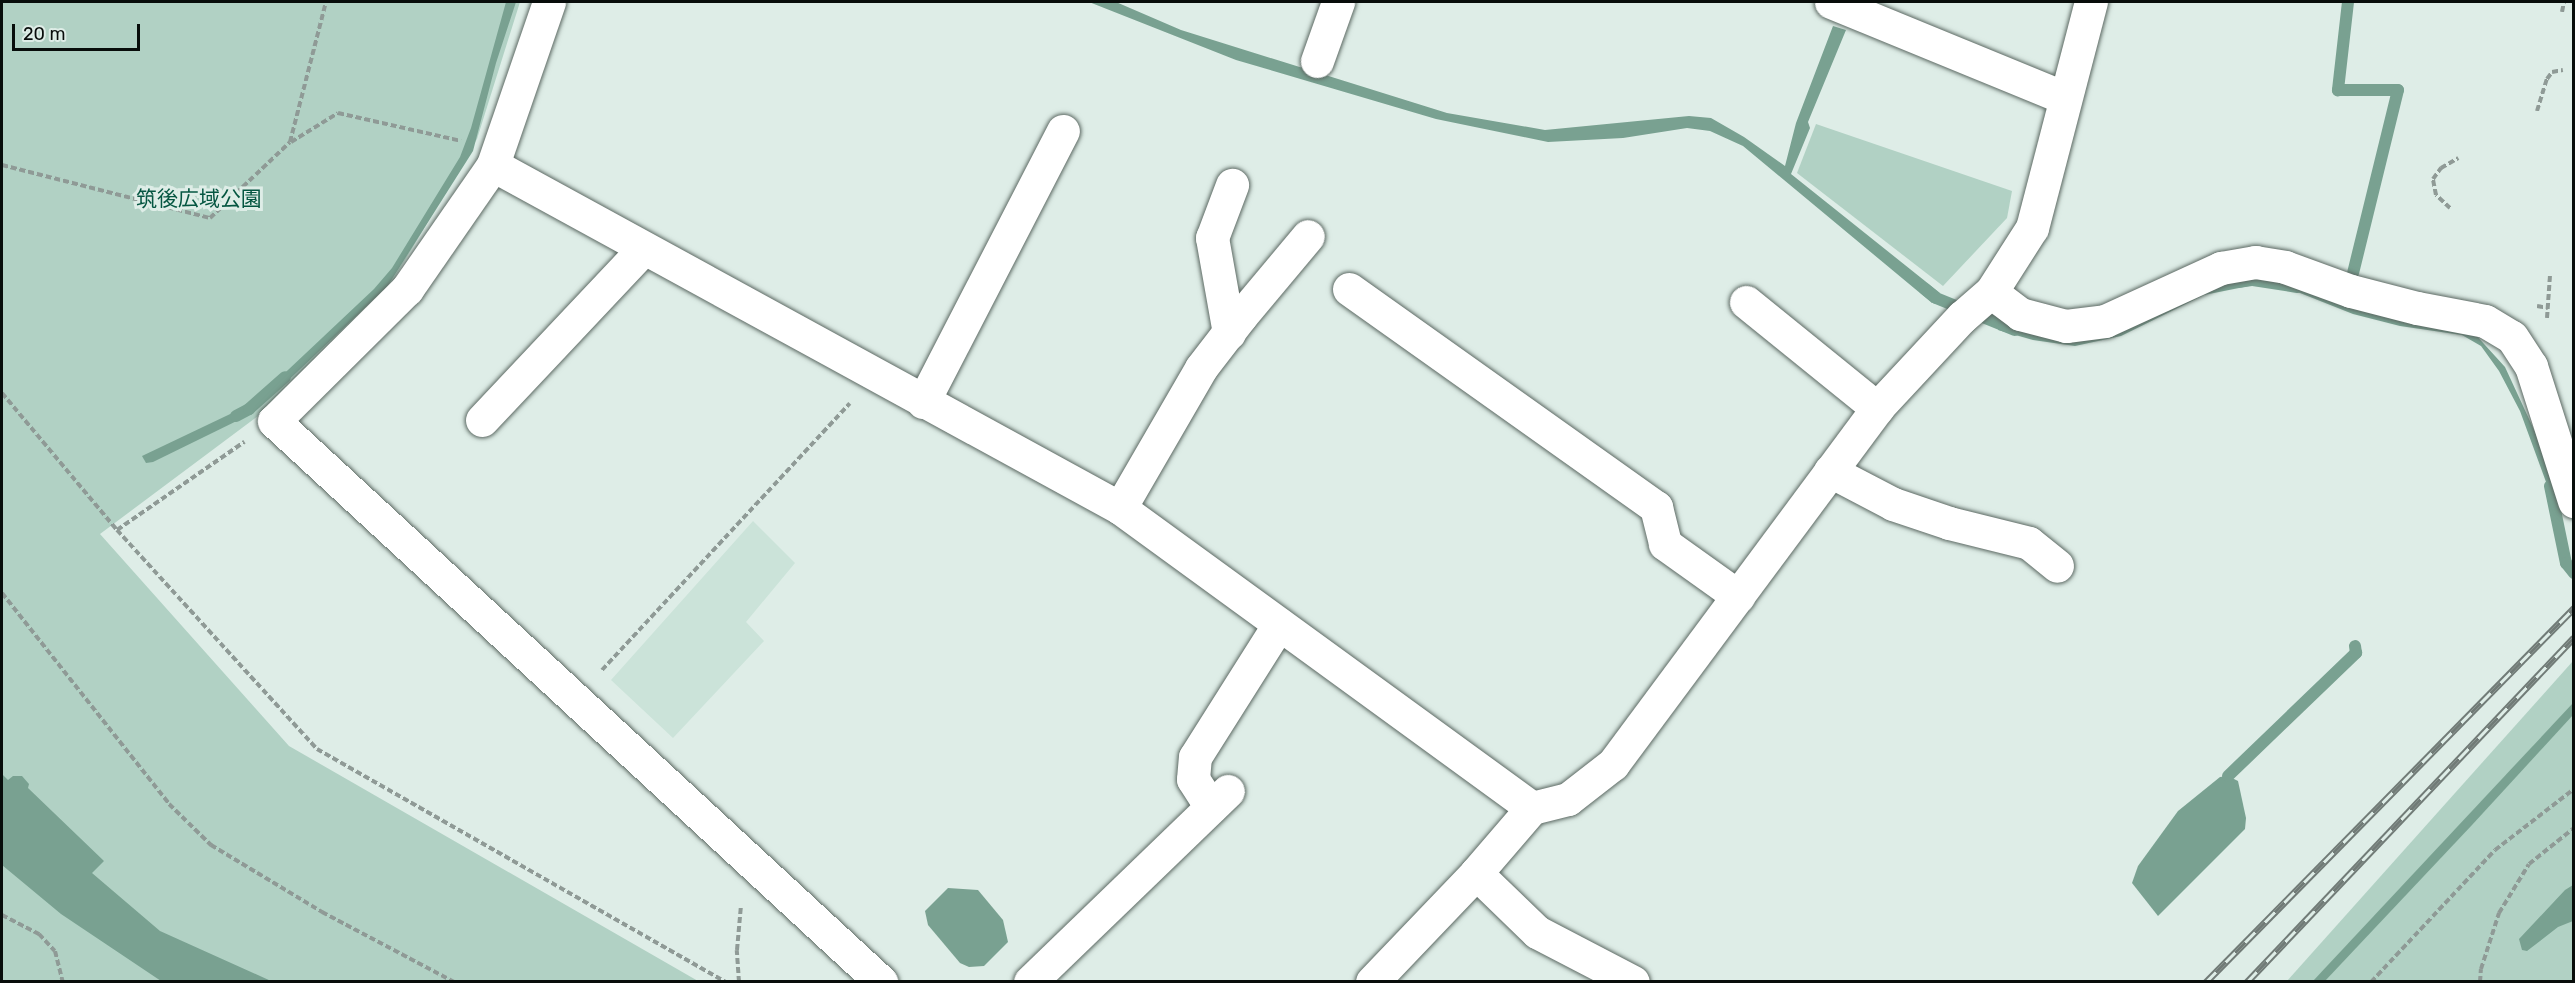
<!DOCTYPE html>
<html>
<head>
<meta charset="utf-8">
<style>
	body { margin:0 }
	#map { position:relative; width:2575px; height:983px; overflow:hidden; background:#deede7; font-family:Rubik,"Noto Sans JP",sans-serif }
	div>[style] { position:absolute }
	.built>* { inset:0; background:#cbe3d9 }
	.green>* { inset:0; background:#b1d1c4 }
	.water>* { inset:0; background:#79a191 }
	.stream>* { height:12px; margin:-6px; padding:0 6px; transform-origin:6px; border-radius:6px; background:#79a191 }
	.path>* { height:4px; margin-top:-2px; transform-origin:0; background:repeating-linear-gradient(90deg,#8f9a96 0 6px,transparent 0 9px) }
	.roads { filter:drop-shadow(0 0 2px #5c6963) drop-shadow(0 0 2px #5c6963) }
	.minor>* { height:33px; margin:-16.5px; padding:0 16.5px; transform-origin:16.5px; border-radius:16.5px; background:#fff }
	.rail>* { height:7px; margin-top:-3.5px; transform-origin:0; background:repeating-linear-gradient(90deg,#deede7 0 14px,#717b77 0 28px); box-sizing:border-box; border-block:2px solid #717b77 }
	span { translate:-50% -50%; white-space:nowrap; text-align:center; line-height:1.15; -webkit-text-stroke:6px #deede7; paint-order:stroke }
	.park-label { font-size:21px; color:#055641 }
	.frame { position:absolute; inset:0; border:3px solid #080d0b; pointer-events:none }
	.scale { position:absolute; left:12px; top:24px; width:128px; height:27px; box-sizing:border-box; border:3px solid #080d0b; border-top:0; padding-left:8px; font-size:18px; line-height:21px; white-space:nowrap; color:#080d0b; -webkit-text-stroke:4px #deede7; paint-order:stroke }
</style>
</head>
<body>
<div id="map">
	<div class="built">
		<div style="clip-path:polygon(753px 521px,795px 563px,746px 622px,764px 641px,673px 738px,611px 680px)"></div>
	</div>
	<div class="green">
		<div style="clip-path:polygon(2px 2px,520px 2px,477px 139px,388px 289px,270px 407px,100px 534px,289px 746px,698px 981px,2px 982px)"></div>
		<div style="clip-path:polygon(1816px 124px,2012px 191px,2007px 218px,1943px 286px,1797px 173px)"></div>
		<div style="clip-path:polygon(2573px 661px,2573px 981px,2287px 981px)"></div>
	</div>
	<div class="water">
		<div style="clip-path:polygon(506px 2px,516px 2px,496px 63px,473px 151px,387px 287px,277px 391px,271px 386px,374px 289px,392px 268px,460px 157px,471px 128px)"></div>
		<div style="clip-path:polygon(1089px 2px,1116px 2px,1181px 30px,1447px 113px,1545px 130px,1689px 116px,1711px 118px,1744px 137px,1785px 166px,1796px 123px,1833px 26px,1846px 30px,1808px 122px,1810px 128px,1791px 174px,1940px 293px,1932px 303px,1743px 146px,1710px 131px,1687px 128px,1623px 138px,1548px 142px,1436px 119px,1236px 60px)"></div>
		<div style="clip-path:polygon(2252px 275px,2254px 285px,2204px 295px,2121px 336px,2075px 346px,2033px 340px,1998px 330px,2001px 320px,2037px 332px,2234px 276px)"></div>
		<div style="clip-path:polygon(2293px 282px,2475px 334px,2505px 367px,2542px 447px,2557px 500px,2553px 501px,2520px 411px,2499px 371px,2481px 346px,2462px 335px,2400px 326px,2353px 314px,2290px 289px)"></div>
		<div style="clip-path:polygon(247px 406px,253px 413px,153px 462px,146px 463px,142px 456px)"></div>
		<div style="clip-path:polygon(2557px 544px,2565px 544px,2573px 569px,2573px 578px,2563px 567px)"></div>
		<div style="clip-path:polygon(2573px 703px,2573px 715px,2472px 825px,2325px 981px,2313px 981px)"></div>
		<div style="clip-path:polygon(2px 774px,8px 780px,13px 776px,22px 776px,29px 784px,28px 788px,104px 861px,92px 873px,160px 931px,271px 981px,161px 981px,61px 914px,2px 865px)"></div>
		<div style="clip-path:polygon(2228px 776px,2238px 781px,2246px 818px,2245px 829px,2158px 916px,2132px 883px,2138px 866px,2178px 811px,2220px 777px)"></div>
		<div style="clip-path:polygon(2573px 885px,2573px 921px,2558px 927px,2527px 951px,2522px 950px,2519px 939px,2565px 890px)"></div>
		<div style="clip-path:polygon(948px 888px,978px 890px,1003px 920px,1008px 942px,984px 966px,969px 967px,960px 963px,928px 925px,925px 911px)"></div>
	</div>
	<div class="stream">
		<div style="left:2348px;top:2px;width:89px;rotate:96.5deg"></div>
		<div style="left:2338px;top:90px;width:60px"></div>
		<div style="left:2398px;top:90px;width:188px;rotate:103.8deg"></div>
		<div style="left:2238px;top:282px;width:15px;rotate:-8deg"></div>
		<div style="left:2253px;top:280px;width:45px;rotate:9deg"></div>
		<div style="left:1925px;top:289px;width:14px;rotate:39deg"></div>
		<div style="left:1936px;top:298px;width:85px;rotate:22.1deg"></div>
		<div style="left:236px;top:416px;width:15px;rotate:-28deg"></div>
		<div style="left:249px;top:409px;width:48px;rotate:-41.6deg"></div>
		<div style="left:2550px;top:486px;width:79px;rotate:78.3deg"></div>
		<div style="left:2566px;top:563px;width:13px;rotate:51deg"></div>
		<div style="left:2228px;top:776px;width:178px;rotate:-43.9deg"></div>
		<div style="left:2356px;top:653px;width:7px;rotate:-98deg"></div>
	</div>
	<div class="path">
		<div style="left:2562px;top:12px;width:10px;rotate:-79deg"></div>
		<div style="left:2537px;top:111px;width:34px;rotate:-73deg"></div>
		<div style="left:2547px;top:79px;width:9px;rotate:-54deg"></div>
		<div style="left:2552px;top:72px;width:11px;rotate:-10deg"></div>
		<div style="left:291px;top:142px;width:55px;rotate:-31.7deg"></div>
		<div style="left:338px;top:113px;width:126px;rotate:12.8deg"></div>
		<div style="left:2px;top:165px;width:215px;rotate:14.3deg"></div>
		<div style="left:210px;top:218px;width:110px;rotate:-43.5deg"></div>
		<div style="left:290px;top:142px;width:145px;rotate:-75.6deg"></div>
		<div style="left:2450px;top:208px;width:19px;rotate:-137deg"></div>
		<div style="left:2436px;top:195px;width:16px;rotate:-101deg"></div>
		<div style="left:2433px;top:179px;width:14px;rotate:-54deg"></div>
		<div style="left:2441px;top:168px;width:20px;rotate:-30deg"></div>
		<div style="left:2537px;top:306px;width:11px;rotate:10deg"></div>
		<div style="left:2547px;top:318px;width:43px;rotate:-86deg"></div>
		<div style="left:2px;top:393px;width:179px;rotate:50deg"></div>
		<div style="left:117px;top:530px;width:297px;rotate:47.6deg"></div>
		<div style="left:317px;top:749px;width:471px;rotate:29.7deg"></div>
		<div style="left:117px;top:530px;width:155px;rotate:-34.7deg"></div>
		<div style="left:2px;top:593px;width:269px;rotate:51.6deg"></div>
		<div style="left:169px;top:804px;width:59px;rotate:44.3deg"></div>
		<div style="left:211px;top:845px;width:130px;rotate:31.1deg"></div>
		<div style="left:322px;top:912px;width:149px;rotate:27.9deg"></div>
		<div style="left:602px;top:670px;width:364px;rotate:-47.1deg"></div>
		<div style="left:2px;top:915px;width:42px;rotate:27.2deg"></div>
		<div style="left:39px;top:934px;width:23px;rotate:47deg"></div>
		<div style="left:55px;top:951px;width:32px;rotate:76deg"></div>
		<div style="left:739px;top:982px;width:32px;rotate:-94deg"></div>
		<div style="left:737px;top:950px;width:45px;rotate:-84.9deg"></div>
		<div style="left:2371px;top:982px;width:181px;rotate:-46.8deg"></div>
		<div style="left:2495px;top:850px;width:100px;rotate:-37.7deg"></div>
		<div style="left:2480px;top:982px;width:13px;rotate:-86deg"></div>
		<div style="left:2481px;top:969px;width:59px;rotate:-72.2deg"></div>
		<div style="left:2499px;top:913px;width:57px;rotate:-58.5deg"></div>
		<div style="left:2529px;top:864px;width:58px;rotate:-38.7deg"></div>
	</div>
	<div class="roads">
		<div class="minor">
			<div style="left:549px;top:2px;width:172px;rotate:109deg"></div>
			<div style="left:493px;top:165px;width:151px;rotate:124.7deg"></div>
			<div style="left:407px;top:289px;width:187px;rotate:135.2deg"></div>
			<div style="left:274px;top:421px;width:827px;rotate:42.74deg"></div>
			<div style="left:1831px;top:2px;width:253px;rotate:22.3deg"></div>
			<div style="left:1317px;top:61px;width:63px;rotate:-70.4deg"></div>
			<div style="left:493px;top:165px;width:715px;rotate:28.68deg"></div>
			<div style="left:1120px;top:508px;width:510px;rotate:36.06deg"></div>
			<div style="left:1349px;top:289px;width:377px;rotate:35.4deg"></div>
			<div style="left:1656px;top:507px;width:38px;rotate:76deg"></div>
			<div style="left:1665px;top:544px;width:90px;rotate:35.5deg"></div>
			<div style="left:1991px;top:292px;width:36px;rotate:37deg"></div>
			<div style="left:2020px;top:314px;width:48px;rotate:14.6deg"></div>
			<div style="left:2066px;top:326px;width:39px;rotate:-7deg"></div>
			<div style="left:2105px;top:321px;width:128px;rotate:-24.6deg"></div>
			<div style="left:2221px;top:268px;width:35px;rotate:-10deg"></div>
			<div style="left:2255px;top:262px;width:30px;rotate:9deg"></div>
			<div style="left:2285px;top:267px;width:70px;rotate:20deg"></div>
			<div style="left:2351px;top:291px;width:68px;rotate:14.4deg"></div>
			<div style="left:2417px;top:308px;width:69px;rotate:10.8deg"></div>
			<div style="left:2485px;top:321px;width:31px;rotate:31deg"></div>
			<div style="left:2512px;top:337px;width:35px;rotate:57deg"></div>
			<div style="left:2531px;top:366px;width:142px;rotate:72.3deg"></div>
			<div style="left:1746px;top:302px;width:169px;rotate:39deg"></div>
			<div style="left:1229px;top:333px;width:97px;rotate:-100.1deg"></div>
			<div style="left:1212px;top:238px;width:57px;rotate:-69.3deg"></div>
			<div style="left:923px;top:402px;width:305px;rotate:-62.7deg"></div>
			<div style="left:482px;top:420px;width:236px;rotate:-46.7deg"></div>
			<div style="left:1830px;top:471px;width:71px;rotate:27.6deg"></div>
			<div style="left:1893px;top:504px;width:59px;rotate:18.7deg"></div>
			<div style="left:1949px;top:523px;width:82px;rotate:14deg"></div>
			<div style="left:2029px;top:543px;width:36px;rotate:39deg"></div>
			<div style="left:1120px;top:508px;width:162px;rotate:-59.9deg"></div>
			<div style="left:1201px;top:368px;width:66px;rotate:-52.4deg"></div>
			<div style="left:1241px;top:316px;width:104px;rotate:-50.1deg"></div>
			<div style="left:1211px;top:807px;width:33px;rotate:-123deg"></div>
			<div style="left:1193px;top:779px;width:22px;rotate:-85deg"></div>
			<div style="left:1195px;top:757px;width:157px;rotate:-57.7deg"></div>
			<div style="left:1476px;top:873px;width:85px;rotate:44deg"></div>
			<div style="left:1537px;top:932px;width:108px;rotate:27.5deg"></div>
			<div style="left:1030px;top:982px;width:275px;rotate:-44deg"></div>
			<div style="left:1372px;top:982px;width:151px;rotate:-46.3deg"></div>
			<div style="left:1476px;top:873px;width:86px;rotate:-49.3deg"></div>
			<div style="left:1532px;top:808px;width:37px;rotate:-14deg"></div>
			<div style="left:1568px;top:799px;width:57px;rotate:-37.9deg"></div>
			<div style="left:1613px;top:764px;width:443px;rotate:-53.4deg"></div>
			<div style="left:1877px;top:408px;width:125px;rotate:-47deg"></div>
			<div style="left:1962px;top:317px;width:38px;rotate:-41deg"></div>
			<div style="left:1991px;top:292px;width:76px;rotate:-57.4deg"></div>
			<div style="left:2032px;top:228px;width:234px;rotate:-75.4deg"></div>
		</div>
	</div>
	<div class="rail">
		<div style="left:2206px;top:982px;width:525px;rotate:-45.46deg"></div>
		<div style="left:2247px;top:982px;width:475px;rotate:-46.5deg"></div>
	</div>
	<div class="park-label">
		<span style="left:199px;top:199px">筑後広域公園</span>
	</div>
	<div class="frame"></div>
	<div class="scale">20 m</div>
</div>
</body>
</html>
